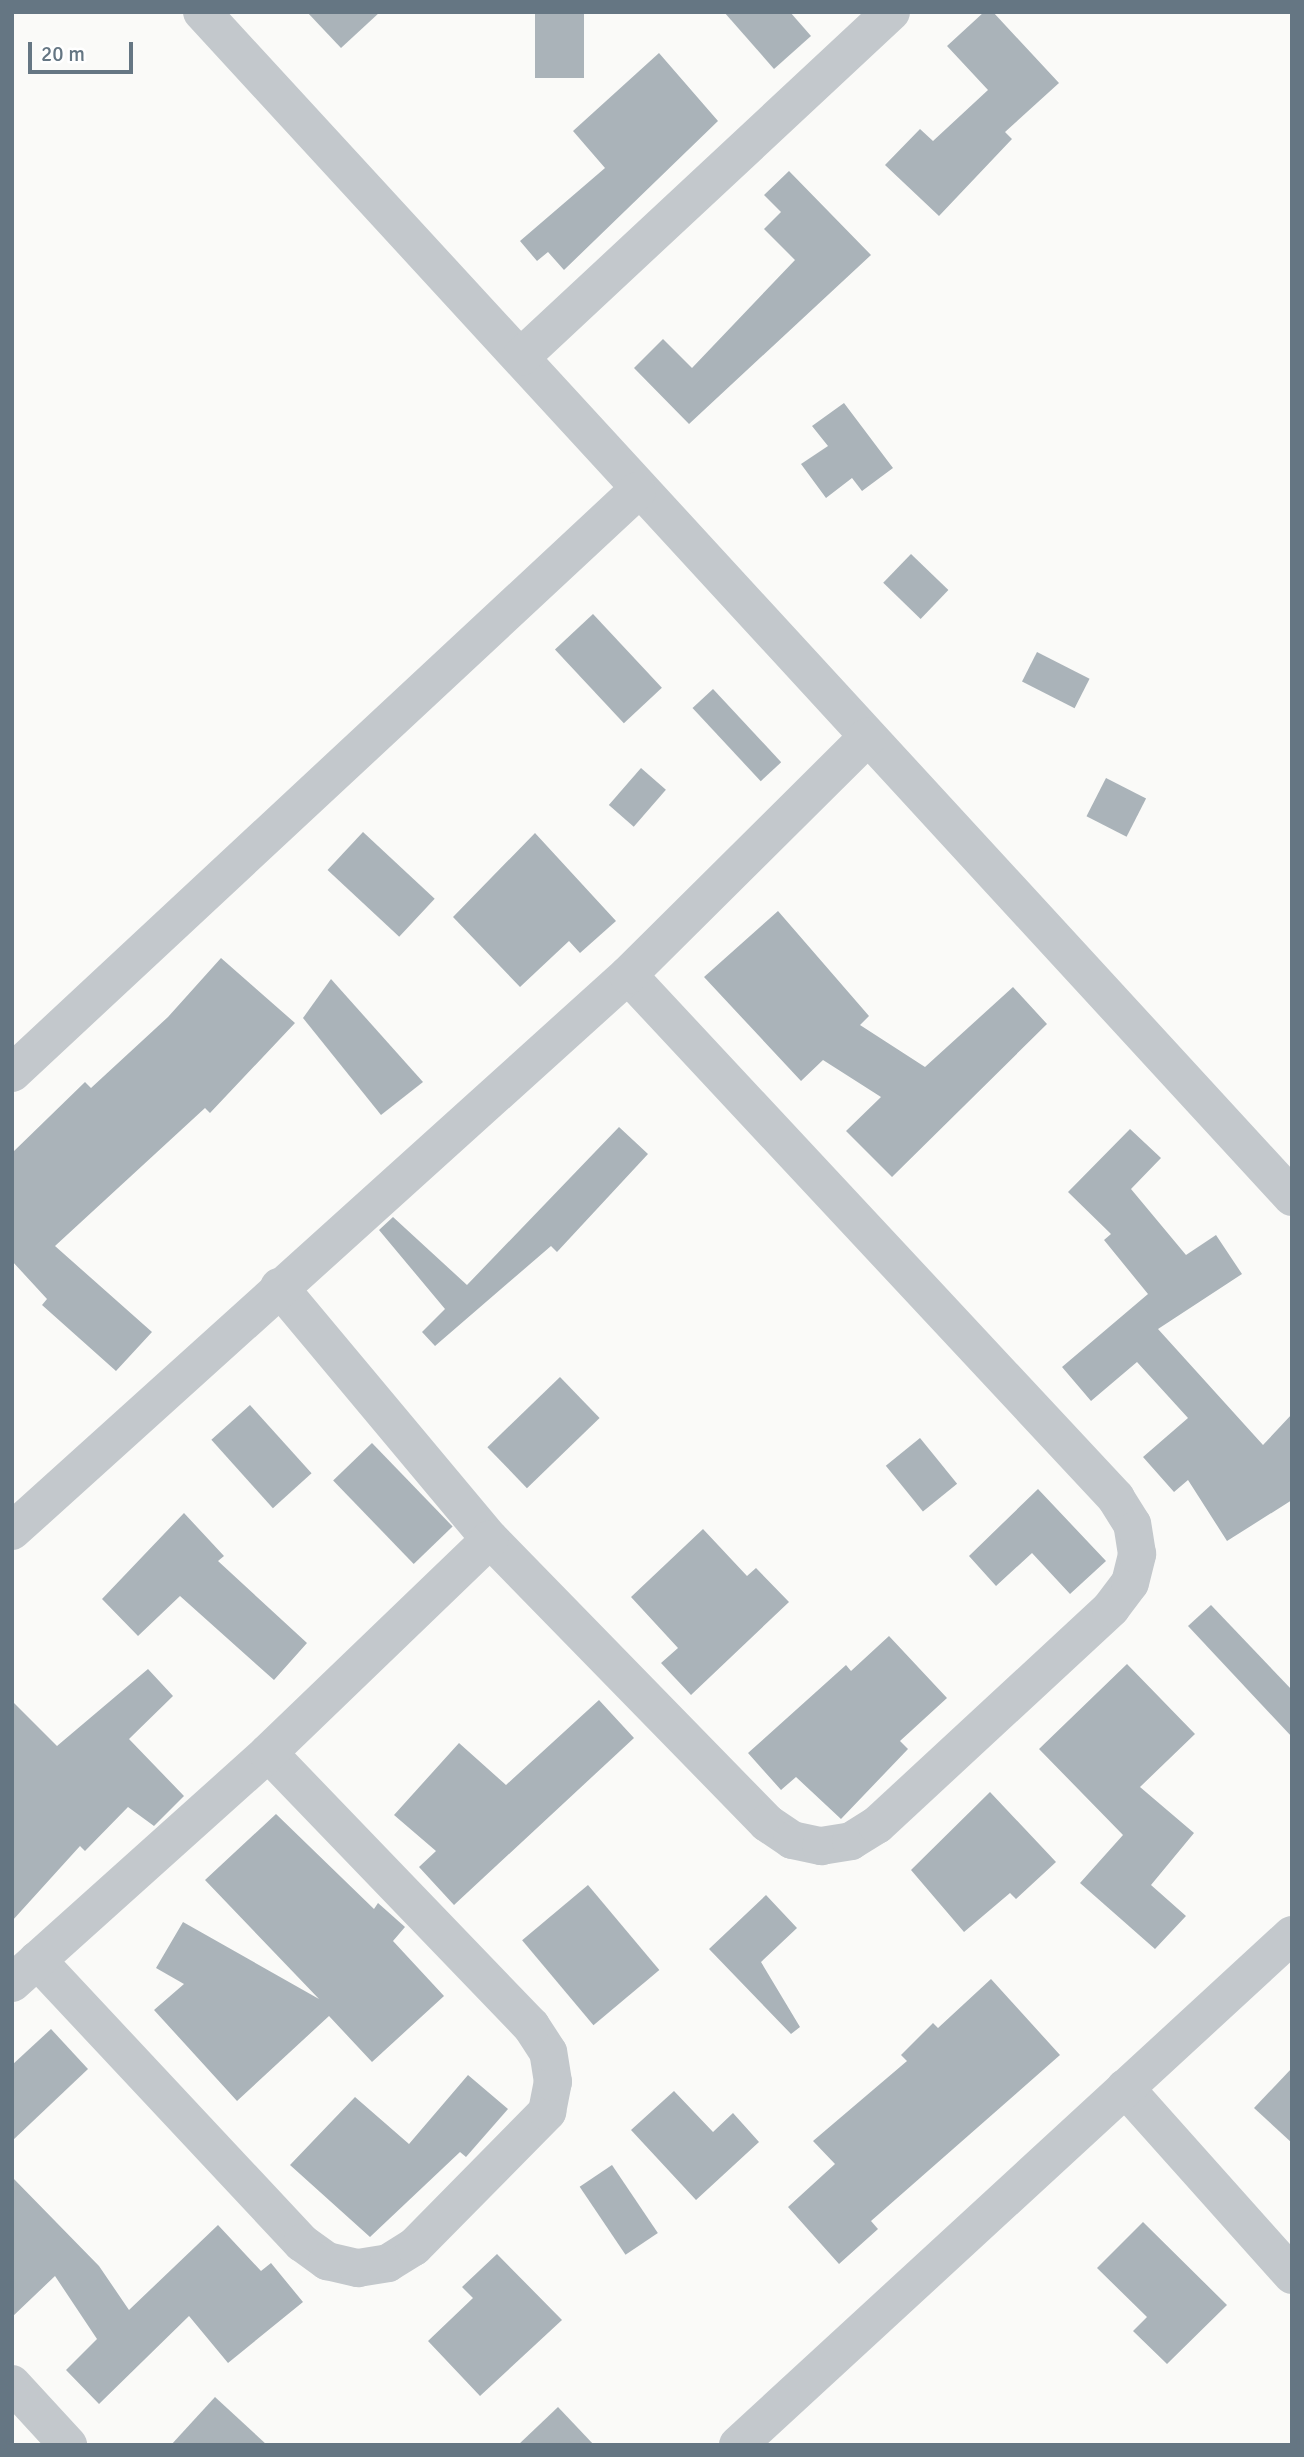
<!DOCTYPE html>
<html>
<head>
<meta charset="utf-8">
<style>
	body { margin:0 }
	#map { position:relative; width:1304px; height:2457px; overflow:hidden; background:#fafaf8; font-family:Signika,sans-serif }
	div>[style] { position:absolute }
	.building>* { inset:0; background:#aab3b9; transform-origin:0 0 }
	.minor>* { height:38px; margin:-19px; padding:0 19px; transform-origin:19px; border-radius:19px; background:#c3c8cc }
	span { translate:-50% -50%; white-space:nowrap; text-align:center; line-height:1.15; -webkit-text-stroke:7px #fff; paint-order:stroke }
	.frame { position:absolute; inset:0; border:14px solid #657683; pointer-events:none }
	.scale { position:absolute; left:28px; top:42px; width:105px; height:32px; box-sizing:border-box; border:4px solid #657683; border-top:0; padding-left:9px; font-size:21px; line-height:24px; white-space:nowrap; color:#657683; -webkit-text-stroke:5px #fff; paint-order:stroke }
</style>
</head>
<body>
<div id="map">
	<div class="building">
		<div style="clip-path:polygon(307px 12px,380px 12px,341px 48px)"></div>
		<div style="left:535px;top:12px;width:49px;height:66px"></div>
		<div style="clip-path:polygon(724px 12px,790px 12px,811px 36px,774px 69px)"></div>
		<div style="clip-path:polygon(984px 12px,993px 12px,1059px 83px,1005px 132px,1012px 139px,939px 216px,885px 165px,920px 129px,933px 141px,988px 90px,947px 46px)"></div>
		<div style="clip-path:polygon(659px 53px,718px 121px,564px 270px,548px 252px,537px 261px,520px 241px,605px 168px,573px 131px)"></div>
		<div style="clip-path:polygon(789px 171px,871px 255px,689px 424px,634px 368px,663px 339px,692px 368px,795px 260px,764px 229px,781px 212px,764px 195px)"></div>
		<div style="clip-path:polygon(844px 403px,893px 468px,862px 491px,852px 478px,826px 498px,801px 464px,828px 446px,812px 426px)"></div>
		<div style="left:911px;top:554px;width:52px;height:40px;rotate:44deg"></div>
		<div style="left:593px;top:614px;width:101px;height:52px;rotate:47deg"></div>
		<div style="left:1037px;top:652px;width:59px;height:33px;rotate:27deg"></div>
		<div style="left:713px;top:689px;width:100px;height:28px;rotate:47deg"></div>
		<div style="left:641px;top:768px;width:33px;height:49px;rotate:41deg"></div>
		<div style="left:1106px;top:778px;width:45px;height:43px;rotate:27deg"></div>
		<div style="left:363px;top:832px;width:98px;height:52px;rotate:43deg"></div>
		<div style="clip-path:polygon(535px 833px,616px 921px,580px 953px,569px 941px,520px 987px,453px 917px)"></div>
		<div style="clip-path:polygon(778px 911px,869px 1016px,860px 1025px,925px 1067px,1013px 987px,1047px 1024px,892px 1177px,846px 1131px,881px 1097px,823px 1060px,801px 1081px,704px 977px)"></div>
		<div style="clip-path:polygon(221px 958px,295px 1023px,210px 1113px,205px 1108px,55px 1246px,152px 1332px,116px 1371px,42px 1305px,47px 1299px,12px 1261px,12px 1153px,85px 1082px,91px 1088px,168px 1017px)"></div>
		<div style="clip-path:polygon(331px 979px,423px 1082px,381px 1115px,303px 1018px)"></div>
		<div style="clip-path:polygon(619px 1127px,648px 1154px,557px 1252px,551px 1246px,435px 1346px,422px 1332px,445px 1309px,379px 1230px,393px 1217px,467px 1285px)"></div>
		<div style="clip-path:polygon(1130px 1129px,1161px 1158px,1131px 1189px,1186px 1255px,1216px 1235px,1242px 1274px,1158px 1329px,1263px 1445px,1292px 1414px,1292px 1500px,1227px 1541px,1188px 1480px,1174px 1492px,1143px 1457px,1188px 1418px,1137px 1362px,1091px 1401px,1062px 1367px,1148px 1294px,1104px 1240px,1111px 1234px,1068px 1192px)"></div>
		<div style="left:560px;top:1377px;width:57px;height:101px;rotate:46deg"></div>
		<div style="left:250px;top:1405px;width:92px;height:52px;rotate:48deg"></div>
		<div style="left:920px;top:1438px;width:59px;height:44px;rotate:51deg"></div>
		<div style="left:372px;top:1443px;width:116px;height:54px;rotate:46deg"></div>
		<div style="clip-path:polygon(1038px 1489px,1106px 1561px,1070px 1594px,1032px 1553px,996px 1586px,969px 1556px)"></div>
		<div style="clip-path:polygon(184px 1513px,224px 1556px,218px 1561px,307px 1643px,274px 1680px,180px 1596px,138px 1636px,102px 1599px)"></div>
		<div style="clip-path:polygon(703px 1529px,747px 1576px,756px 1568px,789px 1602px,691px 1695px,661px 1663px,678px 1648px,631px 1597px)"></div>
		<div style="clip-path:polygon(1211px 1605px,1292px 1690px,1292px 1737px,1188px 1626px)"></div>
		<div style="clip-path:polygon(889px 1636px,947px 1698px,900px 1741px,908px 1749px,841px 1819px,796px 1777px,781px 1790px,748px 1753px,846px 1665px,851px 1671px)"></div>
		<div style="clip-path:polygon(1127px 1664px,1195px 1734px,1140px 1787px,1194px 1833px,1151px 1885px,1186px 1916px,1155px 1949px,1080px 1883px,1123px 1835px,1039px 1749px)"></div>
		<div style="clip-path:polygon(148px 1669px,173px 1696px,129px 1739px,184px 1796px,154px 1826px,128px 1807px,85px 1851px,80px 1846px,12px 1921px,12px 1701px,57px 1746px)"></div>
		<div style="clip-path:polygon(599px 1700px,634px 1738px,454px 1905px,419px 1867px,436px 1851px,394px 1815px,459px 1743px,506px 1785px)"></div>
		<div style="clip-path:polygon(990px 1792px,1056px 1862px,1016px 1899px,1010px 1893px,964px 1932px,911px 1870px)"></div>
		<div style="clip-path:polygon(276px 1814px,374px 1909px,378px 1903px,405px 1927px,393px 1941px,444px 1996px,372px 2062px,329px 2016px,237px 2101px,154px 2010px,184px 1984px,156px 1968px,183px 1922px,319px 1999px,205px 1880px)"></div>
		<div style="left:588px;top:1885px;width:111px;height:86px;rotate:50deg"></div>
		<div style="clip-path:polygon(766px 1895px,797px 1928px,761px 1962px,800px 2027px,791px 2034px,709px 1949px)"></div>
		<div style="clip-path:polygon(991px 1979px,1060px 2055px,871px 2221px,878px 2229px,839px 2264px,788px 2207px,835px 2164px,813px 2141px,907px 2061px,901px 2055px,933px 2023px,938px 2028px)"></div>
		<div style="clip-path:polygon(51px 2029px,88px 2069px,12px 2141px,12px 2065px)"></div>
		<div style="clip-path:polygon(1292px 2068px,1292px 2143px,1254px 2108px)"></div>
		<div style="clip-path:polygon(468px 2075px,508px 2109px,466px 2157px,460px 2152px,370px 2237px,290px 2165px,355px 2097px,409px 2144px)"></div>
		<div style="clip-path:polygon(674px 2091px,713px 2132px,733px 2113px,759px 2142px,696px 2200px,631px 2130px)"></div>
		<div style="left:612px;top:2165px;width:82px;height:39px;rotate:56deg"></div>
		<div style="clip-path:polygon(12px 2177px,99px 2266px,129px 2310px,218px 2225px,261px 2271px,271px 2263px,303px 2302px,228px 2363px,189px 2316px,99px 2404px,66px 2370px,97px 2339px,55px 2276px,12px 2317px)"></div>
		<div style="clip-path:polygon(1143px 2222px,1227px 2305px,1167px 2364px,1133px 2331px,1147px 2317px,1097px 2268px)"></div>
		<div style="clip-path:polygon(497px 2254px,562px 2320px,480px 2396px,428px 2341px,473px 2298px,462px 2287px)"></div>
		<div style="clip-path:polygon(215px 2397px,267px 2445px,171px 2445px)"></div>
		<div style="clip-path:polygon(558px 2407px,594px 2445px,518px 2445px)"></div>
	</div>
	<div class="minor">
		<div style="left:202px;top:12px;width:1610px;rotate:47.39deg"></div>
		<div style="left:521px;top:357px;width:506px;rotate:-43deg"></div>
		<div style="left:12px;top:1073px;width:854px;rotate:-42.96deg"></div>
		<div style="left:279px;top:1287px;width:329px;rotate:50.1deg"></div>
		<div style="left:490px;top:1539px;width:397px;rotate:45.7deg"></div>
		<div style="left:767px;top:1823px;width:30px;rotate:34deg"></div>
		<div style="left:792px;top:1840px;width:30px;rotate:12deg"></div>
		<div style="left:821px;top:1846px;width:30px;rotate:-9deg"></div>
		<div style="left:851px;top:1841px;width:31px;rotate:-32deg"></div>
		<div style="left:877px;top:1825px;width:319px;rotate:-42.8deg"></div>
		<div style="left:1111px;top:1608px;width:31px;rotate:-53deg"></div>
		<div style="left:1130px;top:1583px;width:30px;rotate:-76deg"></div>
		<div style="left:1137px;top:1554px;width:30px;rotate:-99deg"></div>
		<div style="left:1132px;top:1524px;width:31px;rotate:-122deg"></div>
		<div style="left:1116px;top:1498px;width:715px;rotate:-133.02deg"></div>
		<div style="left:12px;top:1531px;width:830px;rotate:-42.07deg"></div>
		<div style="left:628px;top:975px;width:338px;rotate:-44.8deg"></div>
		<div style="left:37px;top:1960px;width:388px;rotate:46.9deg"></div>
		<div style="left:302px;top:2243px;width:31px;rotate:36deg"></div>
		<div style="left:327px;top:2261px;width:32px;rotate:13deg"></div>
		<div style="left:358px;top:2268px;width:30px;rotate:-9deg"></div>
		<div style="left:388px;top:2263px;width:31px;rotate:-32deg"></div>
		<div style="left:414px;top:2247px;width:190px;rotate:-45.4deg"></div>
		<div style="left:547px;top:2112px;width:31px;rotate:-79deg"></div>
		<div style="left:553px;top:2082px;width:30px;rotate:-99deg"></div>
		<div style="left:548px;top:2052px;width:31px;rotate:-123deg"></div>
		<div style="left:531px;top:2026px;width:379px;rotate:-133.9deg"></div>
		<div style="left:12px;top:1983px;width:344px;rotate:-41.9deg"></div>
		<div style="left:268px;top:1753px;width:308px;rotate:-43.9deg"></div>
		<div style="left:1125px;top:2088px;width:251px;rotate:48.2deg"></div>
		<div style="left:12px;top:2384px;width:83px;rotate:47.4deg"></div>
		<div style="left:738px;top:2445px;width:753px;rotate:-42.63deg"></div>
	</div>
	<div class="frame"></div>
	<div class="scale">20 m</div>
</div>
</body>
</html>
